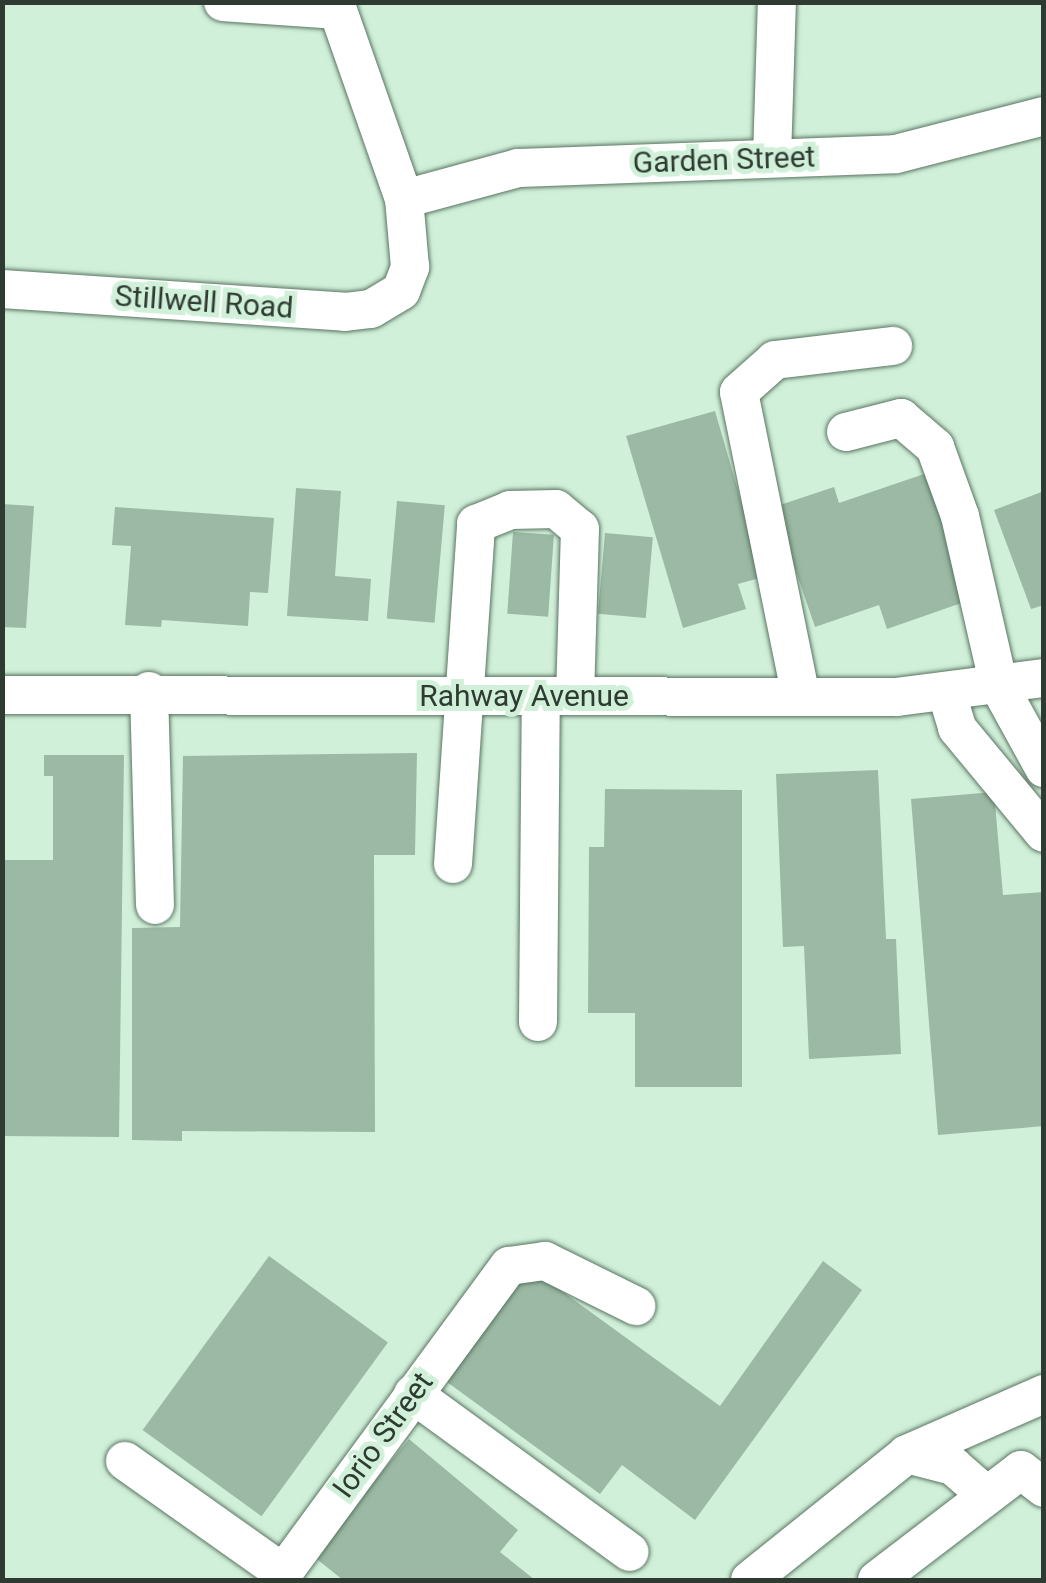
<!DOCTYPE html>
<html>
<head>
<meta charset="utf-8">
<style>
	body { margin:0 }
	#map { position:relative; width:1046px; height:1583px; overflow:hidden; background:#d1f0da; font-family:Roboto,sans-serif }
	div>[style] { position:absolute }
	.building>* { inset:0; background:#9bb9a4; transform-origin:0 0 }
	.roads { filter:drop-shadow(0 0 2px #5a7562) drop-shadow(0 0 2px #5a7562) }
	.minor>* { height:38px; margin:-19px; padding:0 19px; transform-origin:19px; border-radius:19px; background:#fff }
	span { translate:-50% -50%; white-space:nowrap; text-align:center; line-height:1.15; -webkit-text-stroke:10px #d1f0da; paint-order:stroke }
	.street-label { font-size:30px; color:#2f3b32 }
	.frame { position:absolute; inset:0; border:5px solid #2f3b32; pointer-events:none }
</style>
</head>
<body>
<div id="map">
	<div class="building">
		<div style="clip-path:polygon(715px 411px,763px 577px,738px 584px,746px 609px,683px 628px,626px 436px)"></div>
		<div style="clip-path:polygon(927px 473px,970px 600px,887px 629px,879px 605px,815px 627px,774px 507px,834px 487px,839px 503px)"></div>
		<div style="clip-path:polygon(296px 488px,341px 491px,335px 576px,371px 579px,368px 621px,287px 616px)"></div>
		<div style="clip-path:polygon(1044px 491px,1044px 605px,1031px 609px,994px 510px)"></div>
		<div style="left:397px;top:501px;width:48px;height:118px;rotate:5deg"></div>
		<div style="clip-path:polygon(2px 504px,34px 506px,26px 628px,2px 627px)"></div>
		<div style="clip-path:polygon(115px 507px,274px 518px,268px 593px,250px 592px,248px 626px,162px 620px,161px 627px,125px 625px,131px 546px,112px 545px)"></div>
		<div style="left:513px;top:532px;width:41px;height:82px;rotate:4deg"></div>
		<div style="left:605px;top:533px;width:48px;height:81px;rotate:5deg"></div>
		<div style="clip-path:polygon(417px 753px,415px 855px,374px 855px,375px 1132px,182px 1131px,182px 1141px,132px 1140px,132px 928px,180px 927px,183px 756px)"></div>
		<div style="clip-path:polygon(44px 755px,124px 755px,119px 1137px,2px 1136px,2px 860px,53px 860px,53px 776px,44px 776px)"></div>
		<div style="clip-path:polygon(878px 770px,886px 939px,896px 939px,901px 1054px,809px 1059px,804px 946px,783px 947px,776px 774px)"></div>
		<div style="clip-path:polygon(605px 789px,742px 790px,742px 1087px,635px 1087px,635px 1013px,588px 1013px,589px 847px,604px 847px)"></div>
		<div style="clip-path:polygon(994px 792px,1003px 895px,1044px 892px,1044px 1126px,938px 1135px,911px 799px)"></div>
		<div style="left:269px;top:1256px;width:147px;height:215px;rotate:36deg"></div>
		<div style="clip-path:polygon(823px 1261px,862px 1290px,695px 1520px,622px 1465px,600px 1494px,447px 1382px,530px 1268px,720px 1406px)"></div>
		<div style="clip-path:polygon(409px 1439px,518px 1530px,500px 1552px,535px 1580px,343px 1580px,313px 1556px)"></div>
	</div>
	<div class="roads">
		<div class="minor">
			<div style="left:223px;top:2px;width:114px;rotate:4deg"></div>
			<div style="left:772px;top:158px;width:156px;rotate:-88.2deg"></div>
			<div style="left:404px;top:199px;width:118px;rotate:-15.2deg"></div>
			<div style="left:518px;top:168px;width:378px;rotate:-2.1deg"></div>
			<div style="left:896px;top:154px;width:153px;rotate:-14.4deg"></div>
			<div style="left:2px;top:289px;width:344px;rotate:3.8deg"></div>
			<div style="left:345px;top:312px;width:26px;rotate:-7deg"></div>
			<div style="left:371px;top:309px;width:35px;rotate:-31deg"></div>
			<div style="left:401px;top:291px;width:26px;rotate:-69deg"></div>
			<div style="left:410px;top:267px;width:68px;rotate:-95deg"></div>
			<div style="left:404px;top:199px;width:209px;rotate:-109.3deg"></div>
			<div style="left:846px;top:432px;width:57px;rotate:-14.3deg"></div>
			<div style="left:901px;top:418px;width:45px;rotate:40.5deg"></div>
			<div style="left:935px;top:447px;width:73px;rotate:70.1deg"></div>
			<div style="left:960px;top:516px;width:174px;rotate:77.1deg"></div>
			<div style="left:999px;top:686px;width:94px;rotate:61.2deg"></div>
			<div style="left:149px;top:691px;width:214px;rotate:88.4deg"></div>
			<div style="left:946px;top:691px;width:39px;rotate:73deg"></div>
			<div style="left:957px;top:728px;width:136px;rotate:50.4deg"></div>
			<div style="left:2px;top:695px;width:895px;rotate:0.13deg"></div>
			<div style="left:897px;top:697px;width:148px;rotate:-7.4deg"></div>
			<div style="left:801px;top:697px;width:311px;rotate:-101.5deg"></div>
			<div style="left:739px;top:392px;width:48px;rotate:-41.6deg"></div>
			<div style="left:775px;top:360px;width:119px;rotate:-6.8deg"></div>
			<div style="left:453px;top:864px;width:341px;rotate:-86.1deg"></div>
			<div style="left:476px;top:524px;width:37px;rotate:-22deg"></div>
			<div style="left:510px;top:510px;width:46px;rotate:-1.2deg"></div>
			<div style="left:556px;top:509px;width:31px;rotate:40deg"></div>
			<div style="left:580px;top:529px;width:167px;rotate:91.7deg"></div>
			<div style="left:538px;top:1022px;width:326px;rotate:-89.5deg"></div>
			<div style="left:413px;top:1394px;width:268px;rotate:36.1deg"></div>
			<div style="left:907px;top:1454px;width:150px;rotate:-23.7deg"></div>
			<div style="left:125px;top:1461px;width:194px;rotate:35.3deg"></div>
			<div style="left:278px;top:1580px;width:390px;rotate:-53.7deg"></div>
			<div style="left:509px;top:1266px;width:36px;rotate:-8deg"></div>
			<div style="left:545px;top:1261px;width:102px;rotate:26.3deg"></div>
			<div style="left:750px;top:1580px;width:201px;rotate:-38.7deg"></div>
			<div style="left:907px;top:1454px;width:48px;rotate:14.6deg"></div>
			<div style="left:953px;top:1466px;width:43px;rotate:41.2deg"></div>
			<div style="left:877px;top:1580px;width:181px;rotate:-37.4deg"></div>
			<div style="left:1021px;top:1470px;width:29px;rotate:38deg"></div>
		</div>
	</div>
	<div class="street-label">
		<span style="left:724px;top:160px;rotate:-2deg">Garden Street</span>
		<span style="left:204px;top:302px;rotate:4deg">Stillwell Road</span>
		<span style="left:524px;top:696px">Rahway Avenue</span>
		<span style="left:383px;top:1435px;rotate:-54deg">Iorio Street</span>
	</div>
	<div class="frame"></div>
</div>
</body>
</html>
